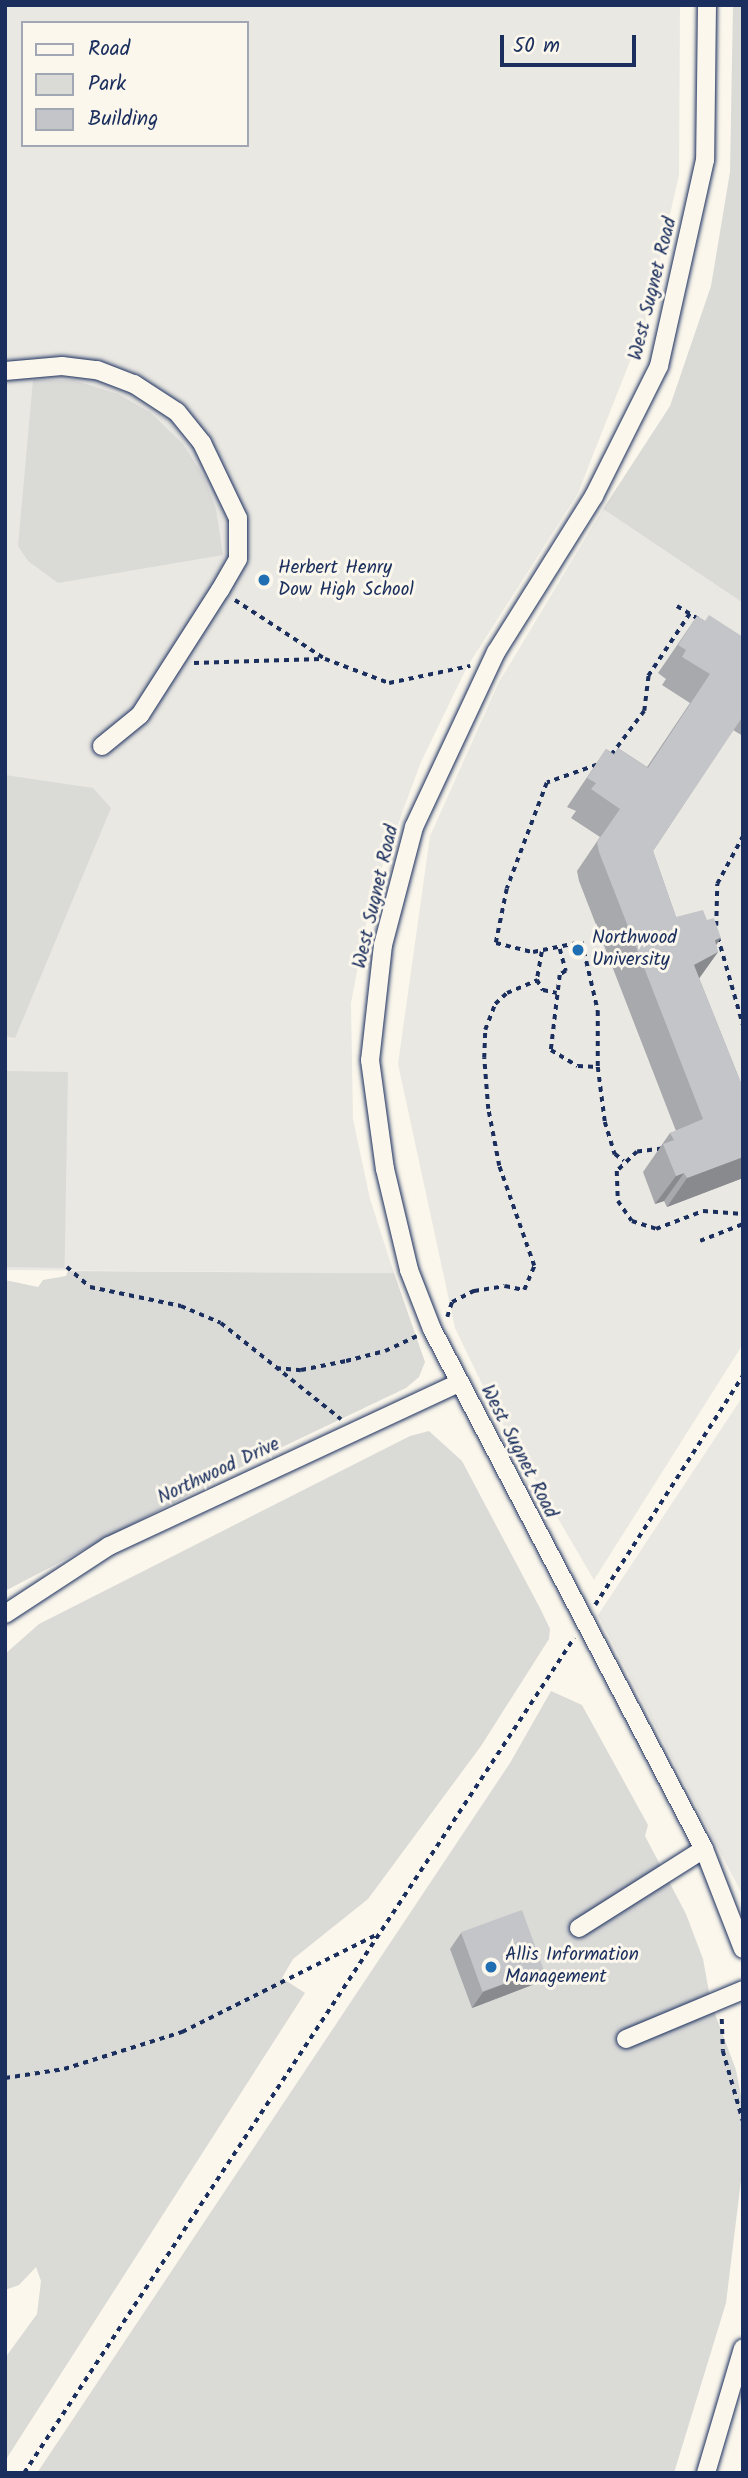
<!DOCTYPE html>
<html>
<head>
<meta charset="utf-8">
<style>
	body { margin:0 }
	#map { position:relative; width:748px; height:2478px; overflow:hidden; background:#fbf7ec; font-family:Kalam,sans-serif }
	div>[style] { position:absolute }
	.built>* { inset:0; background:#eae8e2 }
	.green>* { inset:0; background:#dadad7; transform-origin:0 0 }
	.path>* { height:3.5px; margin-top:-1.75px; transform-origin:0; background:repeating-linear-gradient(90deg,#1b2f5e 0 5px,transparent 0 10px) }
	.roads { filter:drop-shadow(0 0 2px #1b2f5e) drop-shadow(0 0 2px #1b2f5e) }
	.minor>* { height:18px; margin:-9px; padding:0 9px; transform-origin:9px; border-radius:9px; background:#fbf7ec }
	.wall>* { inset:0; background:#a8a9ad }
	.shaded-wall>* { inset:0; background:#888a8d }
	.building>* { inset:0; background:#c3c5c9; transform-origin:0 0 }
	.dots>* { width:19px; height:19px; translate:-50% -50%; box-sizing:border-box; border:4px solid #fbf7ec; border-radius:50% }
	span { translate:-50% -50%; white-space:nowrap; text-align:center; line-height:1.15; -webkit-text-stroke:6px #fbf7ec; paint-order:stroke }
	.street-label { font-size:19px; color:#1b2f5e }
	.poi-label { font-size:19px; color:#1b2f5e }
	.left { translate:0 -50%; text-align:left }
	.frame { position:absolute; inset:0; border:7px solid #1b2f5e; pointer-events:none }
	.legend { position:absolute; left:21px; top:21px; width:228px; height:126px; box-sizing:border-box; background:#fbf7ec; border:2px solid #a1a7b3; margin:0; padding:9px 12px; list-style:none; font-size:21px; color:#1b2f5e }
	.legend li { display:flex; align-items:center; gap:14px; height:35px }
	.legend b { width:35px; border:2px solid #a1a7b3 }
	.scale { position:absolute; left:500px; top:35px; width:136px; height:32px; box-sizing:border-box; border:4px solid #1b2f5e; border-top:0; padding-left:9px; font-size:21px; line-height:24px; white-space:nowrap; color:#1b2f5e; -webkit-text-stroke:5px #fbf7ec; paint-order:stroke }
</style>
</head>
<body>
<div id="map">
	<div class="built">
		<div style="clip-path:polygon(evenodd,5px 5px,680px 5px,679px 175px,645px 323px,578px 493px,467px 667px,421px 762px,372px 894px,351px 1003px,353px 1119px,370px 1199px,394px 1273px,5px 1270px,5px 5px,23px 23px,247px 23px,247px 145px,23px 145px,23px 23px)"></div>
		<div style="clip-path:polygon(603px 509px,743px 603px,743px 1344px,594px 1580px,495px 1411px,455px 1328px,398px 1064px,430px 836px,499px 682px)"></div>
		<div style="clip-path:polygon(743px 1396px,743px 1896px,598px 1615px)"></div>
	</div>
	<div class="green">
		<div style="clip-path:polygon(733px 5px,743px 5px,743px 603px,603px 509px,670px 406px,711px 286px,730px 172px)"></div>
		<div style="clip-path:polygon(33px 380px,73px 380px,118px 394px,151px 413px,183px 444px,204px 477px,216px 509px,223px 555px,58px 583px,28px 561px,18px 546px)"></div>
		<div style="clip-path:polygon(5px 775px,93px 788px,111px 808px,15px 1038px,5px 1036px)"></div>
		<div style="left:5px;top:1071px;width:63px;height:196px;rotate:1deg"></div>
		<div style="clip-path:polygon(68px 1271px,394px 1273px,425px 1362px,419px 1377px,406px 1388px,251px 1462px,5px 1591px,5px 1280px,38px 1287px,43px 1280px,66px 1276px)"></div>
		<div style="clip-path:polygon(429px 1431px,462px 1461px,541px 1610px,550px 1629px,549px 1639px,481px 1746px,368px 1899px,293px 1959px,282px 1978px,305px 1993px,5px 2461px,5px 2358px,37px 2314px,41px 2281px,36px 2267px,19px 2285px,5px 2290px,5px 1654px,39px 1624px,410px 1436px)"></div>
		<div style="clip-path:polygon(551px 1691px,582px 1705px,648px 1825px,645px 1836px,686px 1914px,703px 1959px,711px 2003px,736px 2070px,742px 2101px,743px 2164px,726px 2303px,674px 2473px,37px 2473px,510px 1763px)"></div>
	</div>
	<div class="path">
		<div style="left:235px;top:600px;width:108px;rotate:33.2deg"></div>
		<div style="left:325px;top:659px;width:68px;rotate:20.6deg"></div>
		<div style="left:389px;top:683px;width:83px;rotate:-11.9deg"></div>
		<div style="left:677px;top:606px;width:26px;rotate:31deg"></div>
		<div style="left:194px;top:663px;width:128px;rotate:-1.8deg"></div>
		<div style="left:611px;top:755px;width:55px;rotate:-53.1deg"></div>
		<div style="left:644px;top:711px;width:35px;rotate:-83deg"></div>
		<div style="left:648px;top:676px;width:76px;rotate:-56.3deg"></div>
		<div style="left:597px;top:765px;width:53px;rotate:160.2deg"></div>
		<div style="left:547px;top:783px;width:113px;rotate:110.7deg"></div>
		<div style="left:507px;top:889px;width:55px;rotate:101.5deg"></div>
		<div style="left:496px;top:943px;width:38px;rotate:14deg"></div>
		<div style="left:533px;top:952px;width:50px;rotate:-11.5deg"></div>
		<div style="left:582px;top:942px;width:71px;rotate:76.9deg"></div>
		<div style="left:598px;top:1011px;width:56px;rotate:90deg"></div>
		<div style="left:598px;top:1067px;width:55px;rotate:82.7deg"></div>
		<div style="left:605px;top:1122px;width:34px;rotate:73deg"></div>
		<div style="left:615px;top:1154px;width:11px;rotate:38deg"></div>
		<div style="left:716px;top:926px;width:42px;rotate:-88.6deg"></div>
		<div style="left:717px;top:884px;width:55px;rotate:-61.6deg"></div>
		<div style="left:718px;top:937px;width:91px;rotate:74.1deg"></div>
		<div style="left:560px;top:949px;width:23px;rotate:75deg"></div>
		<div style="left:566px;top:971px;width:7px;rotate:146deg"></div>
		<div style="left:560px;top:975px;width:76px;rotate:96.8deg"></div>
		<div style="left:551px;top:1050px;width:31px;rotate:31deg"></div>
		<div style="left:578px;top:1066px;width:20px;rotate:3deg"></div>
		<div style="left:542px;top:952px;width:28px;rotate:100deg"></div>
		<div style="left:537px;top:980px;width:12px;rotate:59deg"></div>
		<div style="left:543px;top:990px;width:14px;rotate:12deg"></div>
		<div style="left:662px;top:1149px;width:25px;rotate:173deg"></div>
		<div style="left:637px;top:1152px;width:28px;rotate:136deg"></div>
		<div style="left:617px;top:1171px;width:30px;rotate:88deg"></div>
		<div style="left:618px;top:1201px;width:24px;rotate:55deg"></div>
		<div style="left:632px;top:1221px;width:25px;rotate:18deg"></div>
		<div style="left:656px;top:1229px;width:50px;rotate:-21deg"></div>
		<div style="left:703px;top:1211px;width:40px;rotate:4.3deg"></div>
		<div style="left:700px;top:1241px;width:46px;rotate:-21.6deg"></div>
		<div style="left:67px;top:1267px;width:30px;rotate:41deg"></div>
		<div style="left:90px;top:1287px;width:93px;rotate:11.8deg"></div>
		<div style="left:181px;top:1306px;width:43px;rotate:23deg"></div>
		<div style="left:221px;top:1323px;width:154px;rotate:38.7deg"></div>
		<div style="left:447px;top:1317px;width:16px;rotate:-72deg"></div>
		<div style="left:452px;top:1302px;width:25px;rotate:-27deg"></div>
		<div style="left:474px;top:1291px;width:31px;rotate:-9deg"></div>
		<div style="left:505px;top:1286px;width:19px;rotate:12deg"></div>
		<div style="left:524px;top:1290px;width:26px;rotate:-67deg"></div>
		<div style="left:534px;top:1266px;width:106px;rotate:-109.3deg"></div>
		<div style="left:499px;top:1166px;width:58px;rotate:-100.9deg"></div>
		<div style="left:488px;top:1109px;width:51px;rotate:-94.5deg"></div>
		<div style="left:484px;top:1058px;width:28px;rotate:-88deg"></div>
		<div style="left:485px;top:1030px;width:28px;rotate:-69deg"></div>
		<div style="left:495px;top:1004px;width:16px;rotate:-43deg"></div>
		<div style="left:507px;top:993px;width:33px;rotate:-23deg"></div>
		<div style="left:276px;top:1368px;width:25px;rotate:5deg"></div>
		<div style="left:301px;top:1370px;width:46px;rotate:-11.3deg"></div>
		<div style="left:346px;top:1361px;width:40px;rotate:-14.4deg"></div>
		<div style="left:385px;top:1351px;width:35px;rotate:-25deg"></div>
		<div style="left:595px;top:1605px;width:274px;rotate:-57.2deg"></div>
		<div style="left:722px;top:2019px;width:32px;rotate:88deg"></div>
		<div style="left:723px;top:2051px;width:73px;rotate:74.1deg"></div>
		<div style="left:5px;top:2078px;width:60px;rotate:-8.7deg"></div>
		<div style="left:64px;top:2069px;width:124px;rotate:-17.4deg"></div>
		<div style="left:182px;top:2032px;width:219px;rotate:-26.6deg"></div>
		<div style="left:24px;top:2473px;width:1000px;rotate:-56.63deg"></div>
	</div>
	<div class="roads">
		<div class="minor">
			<div style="left:707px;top:5px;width:155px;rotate:90.7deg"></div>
			<div style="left:705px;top:160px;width:211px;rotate:102.6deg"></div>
			<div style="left:659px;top:366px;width:145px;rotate:116.6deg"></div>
			<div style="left:594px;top:496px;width:184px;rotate:122.1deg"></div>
			<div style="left:496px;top:652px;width:193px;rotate:115.1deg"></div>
			<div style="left:414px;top:827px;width:122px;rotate:104.7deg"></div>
			<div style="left:383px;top:945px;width:116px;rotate:96.4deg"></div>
			<div style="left:370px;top:1060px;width:110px;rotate:82.2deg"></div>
			<div style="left:385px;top:1169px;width:104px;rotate:76.6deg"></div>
			<div style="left:409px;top:1270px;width:63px;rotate:68.7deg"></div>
			<div style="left:432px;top:1329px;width:587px;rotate:62.39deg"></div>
			<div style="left:704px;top:1849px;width:107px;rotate:68.7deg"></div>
			<div style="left:5px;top:371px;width:57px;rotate:-5deg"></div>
			<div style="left:62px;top:366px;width:35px;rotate:7deg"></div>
			<div style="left:97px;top:370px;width:40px;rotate:21deg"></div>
			<div style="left:134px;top:384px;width:51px;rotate:33.1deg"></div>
			<div style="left:177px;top:412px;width:40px;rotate:51deg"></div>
			<div style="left:202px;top:443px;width:83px;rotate:64.4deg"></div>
			<div style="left:238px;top:518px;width:41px;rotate:90deg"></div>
			<div style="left:238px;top:559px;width:36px;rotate:120deg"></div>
			<div style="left:220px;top:590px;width:148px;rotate:122.6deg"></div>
			<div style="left:140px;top:715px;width:49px;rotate:140.8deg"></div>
			<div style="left:5px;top:1614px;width:124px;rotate:-33.2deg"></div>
			<div style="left:109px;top:1546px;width:386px;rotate:-25deg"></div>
			<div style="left:579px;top:1928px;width:148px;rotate:-32.3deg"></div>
			<div style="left:626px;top:2039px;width:127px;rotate:-22.7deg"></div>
			<div style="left:706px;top:2473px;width:130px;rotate:-73.5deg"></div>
		</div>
	</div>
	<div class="wall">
		<div style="clip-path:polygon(697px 616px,705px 621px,743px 637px,743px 736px,733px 730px,653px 851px,676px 917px,716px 945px,718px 952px,699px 978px,743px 1088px,743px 1178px,667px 1207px,664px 1201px,655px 1204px,643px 1172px,670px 1133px,676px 1131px,579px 881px,577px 871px,600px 837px,571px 818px,576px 811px,567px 807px,606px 749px,614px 754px,618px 748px,647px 767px,690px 703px,662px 685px,666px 679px,658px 673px)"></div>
		<div style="clip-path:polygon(461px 1933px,532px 1985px,472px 2008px,450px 1949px)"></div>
	</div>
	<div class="shaded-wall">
		<div style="clip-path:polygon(721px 938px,708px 957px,718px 952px,698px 980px,694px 965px,715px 940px)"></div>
		<div style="clip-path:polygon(743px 1157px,743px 1178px,667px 1207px,687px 1178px)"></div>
		<div style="clip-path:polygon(684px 1173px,664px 1201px,655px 1204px,676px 1176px)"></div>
		<div style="clip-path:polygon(543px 1969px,532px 1985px,472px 2008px,483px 1992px)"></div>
	</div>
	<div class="building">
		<div style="clip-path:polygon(709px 615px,743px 637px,743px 716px,653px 851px,676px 917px,703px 910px,707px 920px,714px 918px,721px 938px,715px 940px,718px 952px,694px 965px,743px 1088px,743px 1157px,687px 1178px,684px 1173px,676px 1176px,663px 1144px,674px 1140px,670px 1133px,703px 1119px,599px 852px,597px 842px,620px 809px,591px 789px,596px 783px,587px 778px,606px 749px,614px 755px,618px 748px,648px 768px,710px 674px,682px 657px,686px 650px,678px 645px,697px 616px,705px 621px)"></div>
		<div style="left:522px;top:1910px;width:63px;height:65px;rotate:70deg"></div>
	</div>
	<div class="dots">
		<div style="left:264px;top:580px;background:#1f6fb2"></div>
		<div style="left:578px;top:950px;background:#1f6fb2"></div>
		<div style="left:491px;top:1967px;background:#1f6fb2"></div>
	</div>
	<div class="street-label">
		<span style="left:654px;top:289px;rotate:-76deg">West Sugnet Road</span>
		<span style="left:377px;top:897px;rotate:-77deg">West Sugnet Road</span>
		<span style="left:518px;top:1452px;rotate:63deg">West Sugnet Road</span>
		<span style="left:219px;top:1472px;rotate:-25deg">Northwood Drive</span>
	</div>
	<div class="poi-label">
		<span class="left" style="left:278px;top:580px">Herbert Henry<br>Dow High School</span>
		<span class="left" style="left:592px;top:950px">Northwood<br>University</span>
		<span class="left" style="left:505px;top:1967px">Allis Information<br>Management</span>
	</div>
	<div class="frame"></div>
	<ul class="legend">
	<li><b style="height:9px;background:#fbf7ec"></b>Road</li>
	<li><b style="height:19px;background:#dadad7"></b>Park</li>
	<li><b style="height:19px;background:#c3c5c9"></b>Building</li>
	</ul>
	<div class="scale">50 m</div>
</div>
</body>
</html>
